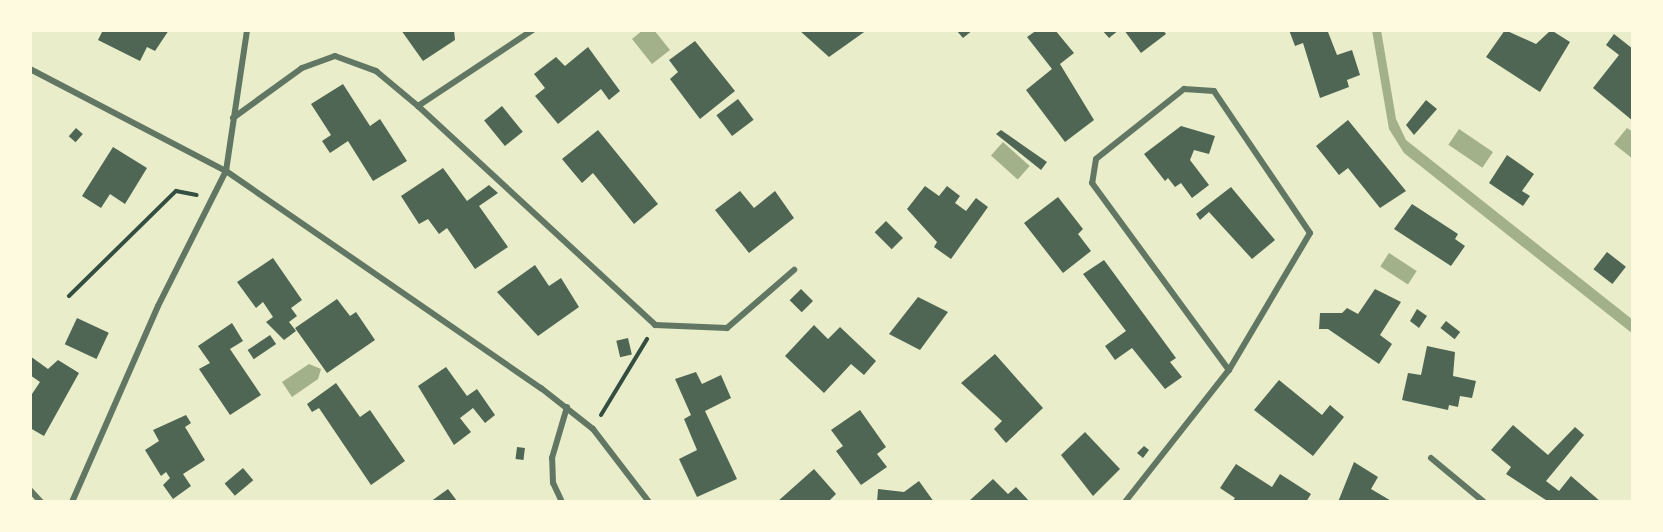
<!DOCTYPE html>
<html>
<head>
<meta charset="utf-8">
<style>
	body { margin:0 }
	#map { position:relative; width:1663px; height:532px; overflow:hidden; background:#e9edc9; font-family:Signika,sans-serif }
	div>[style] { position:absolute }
	.water>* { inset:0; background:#a3b18a; transform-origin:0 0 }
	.building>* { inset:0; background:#4f6655; transform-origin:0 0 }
	.path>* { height:4px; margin:-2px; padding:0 2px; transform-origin:2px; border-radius:2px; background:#344e41 }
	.minor>* { height:6px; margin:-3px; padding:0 3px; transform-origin:3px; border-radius:3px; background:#617663 }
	span { translate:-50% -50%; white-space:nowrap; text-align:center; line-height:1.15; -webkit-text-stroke:4.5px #fefae0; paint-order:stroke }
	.frame { position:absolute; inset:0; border:32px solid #fefae0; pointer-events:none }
</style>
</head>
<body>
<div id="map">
	<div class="water">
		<div style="clip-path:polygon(643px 30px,654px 30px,670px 50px,652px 64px,632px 39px)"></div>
		<div style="clip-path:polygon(1372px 30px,1381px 30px,1396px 119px,1406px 140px,1633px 320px,1633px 334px,1404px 153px,1389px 129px)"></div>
		<div style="clip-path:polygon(1627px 128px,1633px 132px,1633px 159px,1614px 144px)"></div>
		<div style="left:1459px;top:129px;width:41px;height:19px;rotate:34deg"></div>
		<div style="left:1003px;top:142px;width:36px;height:18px;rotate:42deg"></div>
		<div style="left:1389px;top:253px;width:33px;height:16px;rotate:33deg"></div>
		<div style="clip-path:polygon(309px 364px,321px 369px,318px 379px,292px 397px,282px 382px)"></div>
	</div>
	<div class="building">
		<div style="clip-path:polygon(103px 30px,169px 30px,155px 51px,147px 47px,140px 61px,98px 40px)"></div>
		<div style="clip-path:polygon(401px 30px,454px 30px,455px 40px,423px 61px)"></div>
		<div style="clip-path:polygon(799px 30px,867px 30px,829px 57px)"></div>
		<div style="clip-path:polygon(956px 30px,973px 30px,963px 38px)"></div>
		<div style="clip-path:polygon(1037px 30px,1055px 30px,1074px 53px,1060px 64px,1094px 120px,1065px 142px,1026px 90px,1052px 69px,1027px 37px)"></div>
		<div style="clip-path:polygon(1102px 30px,1119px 30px,1109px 38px)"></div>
		<div style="clip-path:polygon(1124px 30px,1163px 30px,1166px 34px,1141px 53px)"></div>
		<div style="clip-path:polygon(1289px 30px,1328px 32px,1337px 55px,1352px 50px,1360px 75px,1347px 80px,1349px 87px,1320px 98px,1303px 43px,1295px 46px)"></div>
		<div style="clip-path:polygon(1505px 30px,1536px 44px,1551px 30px,1570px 42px,1540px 92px,1486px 57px)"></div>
		<div style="clip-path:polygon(1614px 34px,1633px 49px,1633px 121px,1593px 88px,1619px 55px,1606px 45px)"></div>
		<div style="clip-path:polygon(695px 41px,735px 91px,700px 119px,670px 79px,678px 72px,669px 60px)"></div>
		<div style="clip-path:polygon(588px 47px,620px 91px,609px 100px,601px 89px,558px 124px,535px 96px,545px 88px,534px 74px,556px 57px,565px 66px)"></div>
		<div style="clip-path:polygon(343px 84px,370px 126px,380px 119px,407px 161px,373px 181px,348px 141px,330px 153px,322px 141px,331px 135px,311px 104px)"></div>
		<div style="left:738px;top:99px;width:26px;height:27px;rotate:53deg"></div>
		<div style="clip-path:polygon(1426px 100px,1437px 109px,1414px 135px,1406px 125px)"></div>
		<div style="left:502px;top:106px;width:33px;height:23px;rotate:51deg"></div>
		<div style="clip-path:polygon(1348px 120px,1406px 191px,1380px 208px,1348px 168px,1339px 175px,1316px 146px)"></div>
		<div style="clip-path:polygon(1181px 126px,1215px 136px,1209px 154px,1194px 150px,1190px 160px,1209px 185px,1192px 198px,1181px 183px,1175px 187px,1168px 178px,1165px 181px,1144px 154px)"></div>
		<div style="left:76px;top:128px;width:9px;height:11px;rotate:41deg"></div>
		<div style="clip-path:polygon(598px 130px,658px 204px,634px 224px,593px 173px,582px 183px,562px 159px)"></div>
		<div style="clip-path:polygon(1001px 130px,1047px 162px,1041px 170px,996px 134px)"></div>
		<div style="clip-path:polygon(113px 147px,147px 168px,125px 204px,110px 194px,101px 208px,82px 196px)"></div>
		<div style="clip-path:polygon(1507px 155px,1534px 174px,1522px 191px,1530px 196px,1523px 206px,1489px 183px)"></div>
		<div style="clip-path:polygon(443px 168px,467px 201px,489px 185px,498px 193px,479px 206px,508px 247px,475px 269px,447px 228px,439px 234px,428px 219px,419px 224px,401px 196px)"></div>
		<div style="clip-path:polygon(925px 186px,939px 196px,947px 186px,960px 196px,955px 203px,966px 211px,976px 198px,988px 207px,951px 259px,934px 247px,937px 242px,907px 209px)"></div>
		<div style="clip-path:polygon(1231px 187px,1275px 240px,1252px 259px,1209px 212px,1200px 220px,1196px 214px)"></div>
		<div style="clip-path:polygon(740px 191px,754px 208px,775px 191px,794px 218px,749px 253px,715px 210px)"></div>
		<div style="clip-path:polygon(1058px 197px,1083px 229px,1078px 234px,1091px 251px,1063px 273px,1024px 223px)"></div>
		<div style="clip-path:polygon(1412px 204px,1458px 234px,1455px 239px,1465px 246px,1451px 266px,1394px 229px)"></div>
		<div style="left:886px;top:221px;width:24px;height:16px;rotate:45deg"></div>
		<div style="left:1607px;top:252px;width:24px;height:22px;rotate:38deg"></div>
		<div style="clip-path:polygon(273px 258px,302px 300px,291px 308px,297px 316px,289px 322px,296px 331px,284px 340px,266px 322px,273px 317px,263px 302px,256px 308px,237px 282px)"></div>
		<div style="clip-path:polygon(1104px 260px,1176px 358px,1170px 362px,1182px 377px,1165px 389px,1132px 348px,1115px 360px,1105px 346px,1126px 331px,1083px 274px)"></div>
		<div style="clip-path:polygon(535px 265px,549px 286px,561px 278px,579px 307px,538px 336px,497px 292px)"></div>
		<div style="left:801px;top:289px;width:17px;height:16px;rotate:45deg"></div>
		<div style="clip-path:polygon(1375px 289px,1401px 302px,1380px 335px,1392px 344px,1379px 364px,1328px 329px,1319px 329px,1320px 313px,1342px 313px,1347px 308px,1358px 314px)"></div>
		<div style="clip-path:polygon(918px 297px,948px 312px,920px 350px,889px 334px)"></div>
		<div style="clip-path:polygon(337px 299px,350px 316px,356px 312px,375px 340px,327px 373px,295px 328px)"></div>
		<div style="clip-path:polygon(1417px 309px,1427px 316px,1419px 328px,1410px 321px)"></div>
		<div style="left:77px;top:318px;width:35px;height:29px;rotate:25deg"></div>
		<div style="left:1446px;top:321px;width:18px;height:9px;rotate:38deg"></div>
		<div style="clip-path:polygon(232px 323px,243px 341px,230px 349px,261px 395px,230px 415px,199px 369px,210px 363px,198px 346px)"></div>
		<div style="clip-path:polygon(814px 325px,828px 339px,840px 327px,876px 361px,864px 375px,851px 364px,824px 393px,785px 356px)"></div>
		<div style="left:270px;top:335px;width:11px;height:27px;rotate:56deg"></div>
		<div style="left:628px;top:338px;width:17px;height:12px;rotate:77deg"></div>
		<div style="clip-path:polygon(1427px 346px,1455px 352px,1453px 376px,1476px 381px,1472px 398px,1460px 396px,1458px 407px,1449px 405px,1448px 410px,1402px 400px,1408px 373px,1421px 375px)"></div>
		<div style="clip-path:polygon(995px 354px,1043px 408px,1006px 443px,994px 429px,1002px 421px,961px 383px)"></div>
		<div style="clip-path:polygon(30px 356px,48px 369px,58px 360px,79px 373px,44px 436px,30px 428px,30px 397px,40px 382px,30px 375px)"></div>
		<div style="clip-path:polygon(446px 367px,467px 396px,477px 389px,495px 415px,485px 423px,473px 408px,460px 418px,471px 432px,454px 445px,418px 386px)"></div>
		<div style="clip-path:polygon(696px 372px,702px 384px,721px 375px,731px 398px,705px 411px,737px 479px,697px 497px,679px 459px,697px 450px,684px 419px,691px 415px,675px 379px)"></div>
		<div style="clip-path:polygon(1279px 380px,1322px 415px,1330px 405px,1344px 417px,1313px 456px,1254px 410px)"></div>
		<div style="clip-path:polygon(336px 383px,360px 417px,370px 410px,405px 461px,371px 485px,319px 408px,312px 412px,307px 404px)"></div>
		<div style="clip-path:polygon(860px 410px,886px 447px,877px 454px,887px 467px,861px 485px,836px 451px,843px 446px,831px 430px)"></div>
		<div style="clip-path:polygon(186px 415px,191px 423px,185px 427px,205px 460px,183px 474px,191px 486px,173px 499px,163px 485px,170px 478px,166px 472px,161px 476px,145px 450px,159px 441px,153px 430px)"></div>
		<div style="clip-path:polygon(1513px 425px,1548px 455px,1575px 427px,1584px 435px,1546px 481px,1559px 491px,1571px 476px,1601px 502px,1549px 502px,1506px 474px,1511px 467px,1491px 450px)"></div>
		<div style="clip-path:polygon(1085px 432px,1120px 469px,1093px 496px,1061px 455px)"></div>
		<div style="clip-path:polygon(1144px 446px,1149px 450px,1143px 458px,1137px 453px)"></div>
		<div style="left:517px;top:447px;width:8px;height:12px;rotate:7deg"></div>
		<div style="clip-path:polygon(1354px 462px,1378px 477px,1371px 489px,1393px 502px,1338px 502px)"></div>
		<div style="clip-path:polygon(1236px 464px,1272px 487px,1280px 474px,1311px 494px,1306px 502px,1232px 502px,1235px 498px,1220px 488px)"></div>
		<div style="left:243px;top:468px;width:16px;height:24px;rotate:50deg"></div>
		<div style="clip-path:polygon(814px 469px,836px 494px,828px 502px,777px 502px)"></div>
		<div style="clip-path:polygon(993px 479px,1008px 494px,1016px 487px,1030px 502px,968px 502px)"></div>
		<div style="clip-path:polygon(919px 481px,934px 502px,877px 502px,878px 489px,904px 492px)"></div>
		<div style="clip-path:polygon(448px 489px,457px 501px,430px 502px)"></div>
	</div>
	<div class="path">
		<div style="left:69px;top:296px;width:150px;rotate:-44.5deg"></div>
		<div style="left:176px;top:191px;width:21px;rotate:11deg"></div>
		<div style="left:601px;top:415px;width:89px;rotate:-58.8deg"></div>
	</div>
	<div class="minor">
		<div style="left:30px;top:69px;width:221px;rotate:27.5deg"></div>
		<div style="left:226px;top:171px;width:383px;rotate:34.6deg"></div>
		<div style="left:541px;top:388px;width:66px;rotate:38.3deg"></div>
		<div style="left:593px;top:429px;width:92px;rotate:52.5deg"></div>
		<div style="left:418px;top:106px;width:323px;rotate:42.7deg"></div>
		<div style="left:655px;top:325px;width:72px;rotate:2.4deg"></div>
		<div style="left:727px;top:328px;width:89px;rotate:-40.9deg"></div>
		<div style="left:233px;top:118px;width:85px;rotate:-35.9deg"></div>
		<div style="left:302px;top:68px;width:35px;rotate:-20deg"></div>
		<div style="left:335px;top:56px;width:44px;rotate:20.1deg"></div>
		<div style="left:376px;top:71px;width:55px;rotate:39.8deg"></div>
		<div style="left:418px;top:106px;width:138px;rotate:-33.5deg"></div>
		<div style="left:1431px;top:458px;width:69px;rotate:39.7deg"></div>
		<div style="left:30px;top:490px;width:16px;rotate:47deg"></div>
		<div style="left:72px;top:502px;width:214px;rotate:-66.3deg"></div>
		<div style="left:158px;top:306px;width:151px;rotate:-63.3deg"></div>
		<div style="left:226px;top:171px;width:143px;rotate:-81.5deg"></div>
		<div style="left:562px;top:502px;width:21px;rotate:-115deg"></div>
		<div style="left:553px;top:483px;width:25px;rotate:-92deg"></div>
		<div style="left:552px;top:458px;width:53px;rotate:-73.6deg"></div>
		<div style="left:1125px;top:502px;width:168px;rotate:-51.8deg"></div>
		<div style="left:1229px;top:370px;width:159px;rotate:-59.4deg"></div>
		<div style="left:1310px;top:233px;width:171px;rotate:-124.1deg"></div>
		<div style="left:1214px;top:91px;width:30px;rotate:-176deg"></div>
		<div style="left:1184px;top:89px;width:112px;rotate:141.5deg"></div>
		<div style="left:1096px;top:159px;width:24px;rotate:99deg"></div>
		<div style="left:1092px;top:183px;width:232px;rotate:53.8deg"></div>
	</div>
	<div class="frame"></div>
</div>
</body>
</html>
